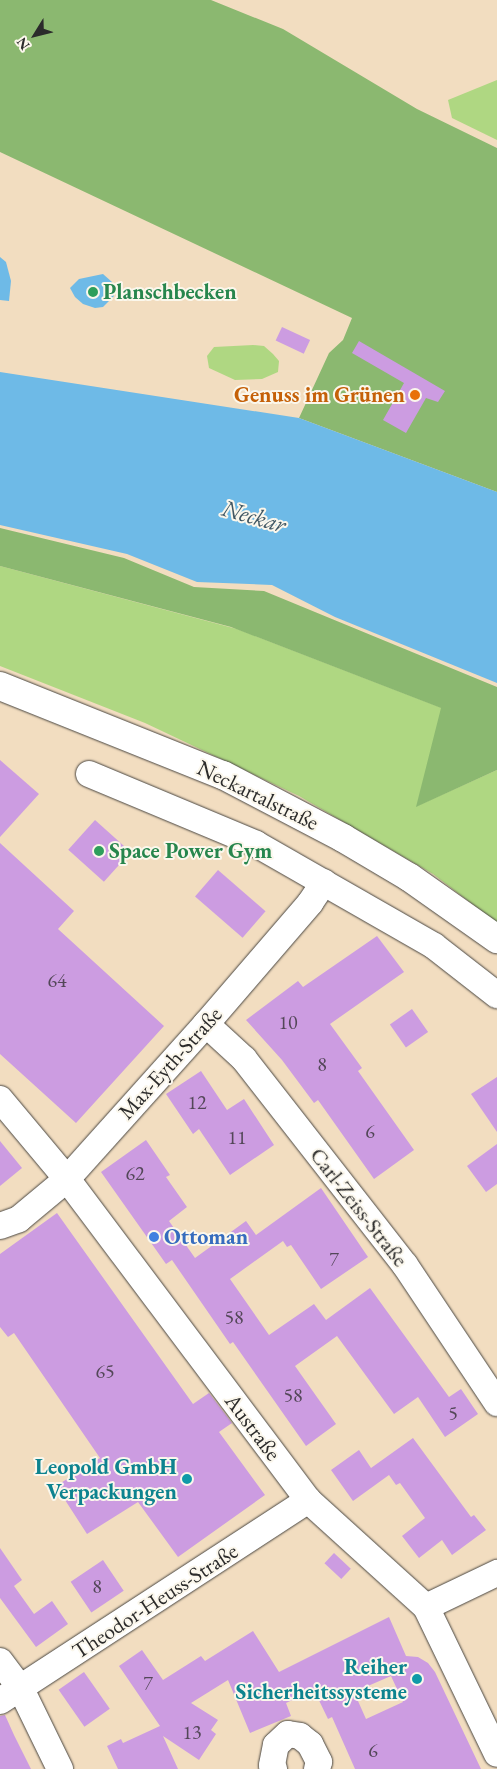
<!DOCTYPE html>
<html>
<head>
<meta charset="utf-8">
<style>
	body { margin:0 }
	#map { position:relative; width:497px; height:1769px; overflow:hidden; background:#f2ddc0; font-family:"EB Garamond",serif }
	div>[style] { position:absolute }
	.green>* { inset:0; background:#afd782 }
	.forest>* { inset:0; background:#8bb870 }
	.water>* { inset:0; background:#6ebae7 }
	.building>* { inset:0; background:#cc9ce1; transform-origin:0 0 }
	.roads { filter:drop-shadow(0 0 1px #494641) drop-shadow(0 0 1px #494641) }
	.minor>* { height:26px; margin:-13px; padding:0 13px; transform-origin:13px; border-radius:13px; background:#fff }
	.major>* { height:28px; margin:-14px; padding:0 14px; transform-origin:14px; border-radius:14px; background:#fff }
	.dots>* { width:14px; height:14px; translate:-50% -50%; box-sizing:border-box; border:2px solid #fbf7ec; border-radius:50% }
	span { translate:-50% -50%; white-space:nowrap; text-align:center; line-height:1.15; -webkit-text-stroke:4px #fbf7ec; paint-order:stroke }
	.number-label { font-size:20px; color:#534758 }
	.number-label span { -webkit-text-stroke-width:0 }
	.leisure-label { font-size:22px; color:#27864d; font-weight:700 }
	.left { translate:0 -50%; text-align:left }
	.food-label { font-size:22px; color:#c56008; font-weight:700 }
	.right { translate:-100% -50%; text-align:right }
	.street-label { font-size:22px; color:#2b2b2b }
	.shop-label { font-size:22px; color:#366cbe; font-weight:700 }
	.culture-label { font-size:22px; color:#0d838f; font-weight:700 }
	.water-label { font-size:24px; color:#3f5663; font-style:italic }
	.north { position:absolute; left:10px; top:10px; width:50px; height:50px; -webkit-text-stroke:4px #fbf7ec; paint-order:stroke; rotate:234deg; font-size:14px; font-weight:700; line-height:20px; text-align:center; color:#2b2b2b }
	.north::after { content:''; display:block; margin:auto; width:18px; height:22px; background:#2b2b2b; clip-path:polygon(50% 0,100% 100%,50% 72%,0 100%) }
</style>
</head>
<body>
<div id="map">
	<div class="green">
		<div style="clip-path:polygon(497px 80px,497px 140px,452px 118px,448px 100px)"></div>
		<div style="clip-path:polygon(253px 345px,264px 346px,273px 354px,279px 361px,278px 372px,262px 379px,235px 380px,209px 368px,207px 356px,214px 347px)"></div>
		<div style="clip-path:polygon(0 566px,237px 629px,442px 708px,417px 806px,497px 770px,497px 923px,433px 874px,299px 796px,145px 723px,0 666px)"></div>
	</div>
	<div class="forest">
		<div style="clip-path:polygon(0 0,211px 0,283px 29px,417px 109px,497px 148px,497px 492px,299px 418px,329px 353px,343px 340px,352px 318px,0 152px)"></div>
		<div style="clip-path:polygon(0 528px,124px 558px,194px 587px,264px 591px,497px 687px,497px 770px,416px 807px,441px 708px,231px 627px,0 566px)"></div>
	</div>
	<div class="water">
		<div style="clip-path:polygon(0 257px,6px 262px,11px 281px,9px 301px,0 300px)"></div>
		<div style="clip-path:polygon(103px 274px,112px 282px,114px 296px,103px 307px,95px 308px,83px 304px,75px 297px,70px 288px,79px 279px)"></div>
		<div style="clip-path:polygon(0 372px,299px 418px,497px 492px,497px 683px,335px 617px,272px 585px,197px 582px,127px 554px,0 525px)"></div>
	</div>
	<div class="building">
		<div style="left:282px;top:327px;width:31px;height:15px;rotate:25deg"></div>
		<div style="clip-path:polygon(359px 341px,445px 391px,438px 402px,426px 398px,406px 433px,383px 420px,404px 383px,352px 353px)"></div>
		<div style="clip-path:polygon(0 760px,39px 794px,0 837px)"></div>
		<div style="left:95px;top:820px;width:48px;height:40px;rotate:42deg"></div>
		<div style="clip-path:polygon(0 843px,74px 911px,58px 929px,164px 1026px,76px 1123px,0 1054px)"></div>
		<div style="left:218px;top:870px;width:63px;height:35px;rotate:41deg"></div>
		<div style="clip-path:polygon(377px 936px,404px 972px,330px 1024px,362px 1068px,358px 1071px,414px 1150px,374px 1179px,318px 1100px,314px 1103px,282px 1060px,246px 1020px,298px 981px,303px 987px)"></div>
		<div style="left:412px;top:1009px;width:28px;height:27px;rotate:55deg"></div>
		<div style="clip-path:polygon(201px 1071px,227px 1110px,244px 1099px,274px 1145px,230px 1175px,199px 1129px,193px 1134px,166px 1094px)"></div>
		<div style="clip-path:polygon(497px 1077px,497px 1132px,471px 1094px)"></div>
		<div style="clip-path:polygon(146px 1140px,170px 1175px,166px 1177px,187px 1207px,169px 1221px,195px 1258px,246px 1221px,256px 1235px,321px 1188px,368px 1257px,321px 1289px,291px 1245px,287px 1247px,283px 1241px,230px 1279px,269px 1335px,314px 1304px,326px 1320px,370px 1288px,449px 1397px,461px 1389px,478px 1414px,445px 1437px,418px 1397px,394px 1414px,337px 1336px,295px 1366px,336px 1424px,306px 1446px,233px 1342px,230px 1344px,172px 1260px,166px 1264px,101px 1172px)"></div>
		<div style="clip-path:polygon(0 1141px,22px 1168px,0 1186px)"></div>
		<div style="clip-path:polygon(497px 1144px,497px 1184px,486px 1192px,467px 1166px)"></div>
		<div style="clip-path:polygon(57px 1213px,193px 1404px,209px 1393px,232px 1423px,219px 1432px,265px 1495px,178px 1557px,138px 1502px,87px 1534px,56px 1486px,100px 1458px,14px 1333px,8px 1337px,0 1327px,0 1254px)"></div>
		<div style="clip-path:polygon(413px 1438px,471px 1517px,474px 1515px,486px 1530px,452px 1555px,442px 1540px,419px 1558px,402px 1536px,425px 1518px,400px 1483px,396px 1485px,389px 1475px,353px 1501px,331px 1470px,359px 1450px,371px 1468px)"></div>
		<div style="clip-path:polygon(0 1548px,22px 1580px,14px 1586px,34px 1614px,52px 1601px,68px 1624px,36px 1647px,0 1598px)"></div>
		<div style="left:334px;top:1553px;width:23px;height:14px;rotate:43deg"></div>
		<div style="left:103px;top:1560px;width:37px;height:39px;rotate:56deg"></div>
		<div style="clip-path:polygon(evenodd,389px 1617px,406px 1656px,418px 1657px,428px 1663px,435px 1672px,481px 1769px,355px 1769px,332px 1717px,328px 1719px,314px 1690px,286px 1703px,291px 1716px,250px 1733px,228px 1680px,191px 1703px,218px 1720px,211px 1730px,216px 1734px,199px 1760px,163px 1736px,178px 1769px,118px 1769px,107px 1746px,121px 1739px,123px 1743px,160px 1726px,119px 1666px,142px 1650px,163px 1680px,201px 1656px,205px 1661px,253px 1631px,279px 1672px,389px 1617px,391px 1676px,403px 1702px,366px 1719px,354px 1692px,391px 1676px)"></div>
		<div style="left:84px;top:1672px;width:45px;height:31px;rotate:55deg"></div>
		<div style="clip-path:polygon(5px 1715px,14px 1735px,31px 1769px,0 1769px,0 1716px)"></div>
	</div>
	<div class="roads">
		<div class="minor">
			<div style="left:89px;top:774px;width:181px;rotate:22.7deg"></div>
			<div style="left:256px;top:844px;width:205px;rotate:29.8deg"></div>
			<div style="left:434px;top:946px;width:80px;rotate:37.9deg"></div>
			<div style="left:206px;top:1024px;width:52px;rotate:42.6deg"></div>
			<div style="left:244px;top:1059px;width:261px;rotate:52deg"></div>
			<div style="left:405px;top:1265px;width:166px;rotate:56.3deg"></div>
			<div style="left:0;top:1099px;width:104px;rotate:50.1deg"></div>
			<div style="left:67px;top:1179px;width:401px;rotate:53.1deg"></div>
			<div style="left:308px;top:1500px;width:159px;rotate:42.2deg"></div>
			<div style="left:426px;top:1607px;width:163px;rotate:64.2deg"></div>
			<div style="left:0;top:1226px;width:20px;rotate:-20deg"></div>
			<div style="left:19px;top:1219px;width:62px;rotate:-39.8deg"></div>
			<div style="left:67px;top:1179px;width:208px;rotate:-48.1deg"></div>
			<div style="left:206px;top:1024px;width:160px;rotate:-49.3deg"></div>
			<div style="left:310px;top:903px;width:25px;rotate:-56deg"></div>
			<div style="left:426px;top:1607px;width:79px;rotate:-25.6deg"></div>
			<div style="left:0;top:1661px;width:35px;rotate:53deg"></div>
			<div style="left:21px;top:1689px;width:89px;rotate:64deg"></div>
			<div style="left:0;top:1701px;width:368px;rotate:-33.1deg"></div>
			<div style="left:274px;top:1769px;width:4px;rotate:-117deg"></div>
			<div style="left:272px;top:1765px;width:20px;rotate:-79deg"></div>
			<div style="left:276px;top:1745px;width:16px;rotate:-43deg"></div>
			<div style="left:288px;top:1734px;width:12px;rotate:9deg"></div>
			<div style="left:300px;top:1736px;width:13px;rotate:39deg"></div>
			<div style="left:310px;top:1744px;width:20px;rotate:63deg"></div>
			<div style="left:319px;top:1762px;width:7px;rotate:106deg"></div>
		</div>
		<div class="major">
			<div style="left:0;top:686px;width:240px;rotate:21.8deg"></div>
			<div style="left:223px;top:775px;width:136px;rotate:27.7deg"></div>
			<div style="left:343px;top:838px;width:77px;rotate:30.6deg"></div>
			<div style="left:409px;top:877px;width:108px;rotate:35.2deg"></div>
		</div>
	</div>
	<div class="dots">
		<div style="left:93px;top:292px;background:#2e9e5b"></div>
		<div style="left:415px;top:395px;background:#e8710a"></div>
		<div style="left:99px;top:851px;background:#2e9e5b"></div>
		<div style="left:154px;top:1237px;background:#3f7fe0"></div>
		<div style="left:187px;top:1479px;background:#0f9aa8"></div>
		<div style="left:417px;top:1679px;background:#0f9aa8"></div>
	</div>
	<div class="number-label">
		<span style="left:57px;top:980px">64</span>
		<span style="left:288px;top:1022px">10</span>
		<span style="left:322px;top:1064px">8</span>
		<span style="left:197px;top:1102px">12</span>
		<span style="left:370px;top:1131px">6</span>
		<span style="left:237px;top:1137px">11</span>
		<span style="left:135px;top:1173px">62</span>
		<span style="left:334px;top:1259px">7</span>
		<span style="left:234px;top:1317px">58</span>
		<span style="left:105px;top:1371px">65</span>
		<span style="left:293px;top:1395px">58</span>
		<span style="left:453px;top:1413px">5</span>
		<span style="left:97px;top:1586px">8</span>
		<span style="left:148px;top:1683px">7</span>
		<span style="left:192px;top:1732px">13</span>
		<span style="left:373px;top:1750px">6</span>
	</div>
	<div class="leisure-label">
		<span class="left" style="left:103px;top:292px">Planschbecken</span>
		<span class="left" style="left:109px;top:851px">Space Power Gym</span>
	</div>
	<div class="food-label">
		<span class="right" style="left:405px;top:395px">Genuss im Grünen</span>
	</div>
	<div class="street-label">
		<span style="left:258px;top:795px;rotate:26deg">Neckartalstraße</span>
		<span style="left:170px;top:1063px;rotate:-48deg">Max-Eyth-Straße</span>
		<span style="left:359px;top:1207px;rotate:52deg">Carl-Zeiss-Straße</span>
		<span style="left:253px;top:1427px;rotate:53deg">Austraße</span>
		<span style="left:155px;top:1601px;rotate:-33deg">Theodor-Heuss-Straße</span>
	</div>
	<div class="shop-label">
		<span class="left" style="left:164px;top:1237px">Ottoman</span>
	</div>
	<div class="culture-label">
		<span class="right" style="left:177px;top:1479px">Leopold GmbH<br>Verpackungen</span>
		<span class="right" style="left:407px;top:1679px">Reiher<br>Sicherheitssysteme</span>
	</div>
	<div class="water-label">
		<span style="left:254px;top:516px;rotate:16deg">Neckar</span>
	</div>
	<div class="north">N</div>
</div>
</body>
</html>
